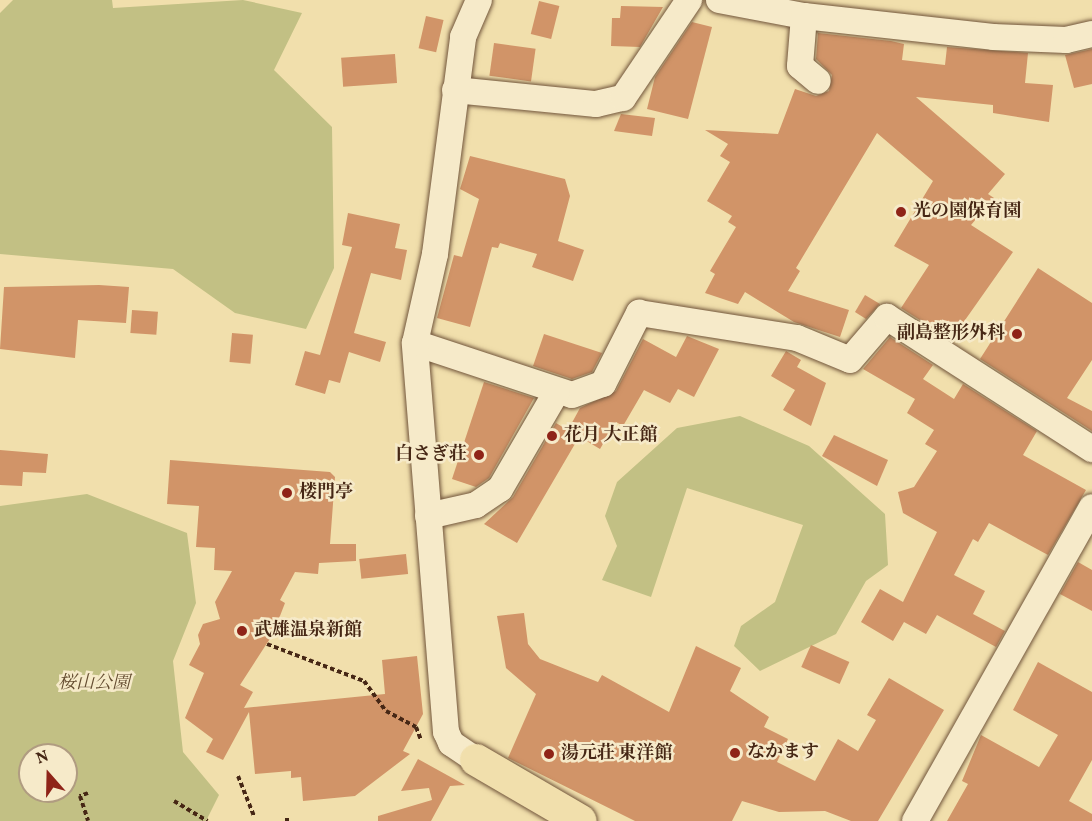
<!DOCTYPE html>
<html>
<head>
<meta charset="utf-8">
<style>
	body { margin:0 }
	#map { position:relative; width:1092px; height:821px; overflow:hidden; background:#f1dfac; font-family:Vollkorn,"Noto Serif JP",serif }
	div>[style] { position:absolute }
	.green>* { inset:0; background:#c2c084 }
	.building>* { inset:0; background:#d19468; transform-origin:0 0 }
	.path>* { height:4px; margin-top:-2px; transform-origin:0; background:repeating-linear-gradient(90deg,#462715 0 4.5px,transparent 0 7.5px) }
	.roads { filter:drop-shadow(0 0 2px #71553b) drop-shadow(0 0 2px #71553b) }
	.minor>* { height:26px; margin:-13px; padding:0 13px; transform-origin:13px; border-radius:13px; background:#f6eac9 }
	.major>* { height:32px; margin:-16px; padding:0 16px; transform-origin:16px; border-radius:16px; background:#f1dfac }
	.dots>* { width:16px; height:16px; translate:-50% -50%; box-sizing:border-box; border:3px solid #f6eac9; border-radius:50% }
	span { translate:-50% -50%; white-space:nowrap; text-align:center; line-height:1.15; -webkit-text-stroke:5px #f6eac9; paint-order:stroke }
	.poi-label { font-size:18px; color:#462715; font-weight:700 }
	.left { translate:0 -50%; text-align:left }
	.right { translate:-100% -50%; text-align:right }
	.park-label { font-size:18px; color:#654d31; font-style:italic }
	.north { position:absolute; left:18px; top:743px; width:60px; height:60px; box-sizing:border-box; background:#f6eac9; border:2px solid #b09c81; border-radius:50%; rotate:340deg; font-size:16px; font-weight:700; line-height:24px; text-align:center; color:#462715 }
	.north::after { content:''; display:block; margin:auto; width:21px; height:27px; background:#8f2418; clip-path:polygon(50% 0,100% 100%,50% 72%,0 100%) }
</style>
</head>
<body>
<div id="map">
	<div class="green">
		<div style="clip-path:polygon(13px 0,112px 0,113px 8px,243px 0,302px 13px,274px 70px,332px 127px,334px 268px,306px 329px,235px 313px,173px 269px,0 254px,0 13px)"></div>
		<div style="clip-path:polygon(740px 416px,809px 446px,885px 514px,888px 565px,866px 581px,836px 634px,760px 671px,734px 646px,741px 626px,775px 602px,803px 525px,687px 488px,651px 597px,602px 580px,617px 546px,605px 516px,617px 482px,677px 428px)"></div>
		<div style="clip-path:polygon(evenodd,87px 494px,187px 533px,196px 603px,173px 661px,183px 752px,219px 795px,206px 821px,0 821px,0 506px,87px 494px,30px 755px,66px 755px,66px 791px,30px 791px,30px 755px)"></div>
	</div>
	<div class="building">
		<div style="left:539px;top:1px;width:21px;height:34px;rotate:14deg"></div>
		<div style="clip-path:polygon(621px 6px,663px 7px,640px 47px,611px 46px,612px 18px,620px 18px)"></div>
		<div style="left:426px;top:16px;width:18px;height:33px;rotate:13deg"></div>
		<div style="clip-path:polygon(692px 22px,712px 27px,688px 119px,647px 109px,655px 77px)"></div>
		<div style="clip-path:polygon(818px 33px,891px 41px,904px 44px,902px 60px,945px 65px,947px 47px,1028px 53px,1025px 83px,1053px 85px,1049px 122px,993px 113px,993px 105px,916px 97px,1005px 174px,988px 194px,994px 198px,971px 225px,1013px 252px,951px 340px,901px 308px,929px 265px,894px 246px,933px 181px,877px 133px,796px 268px,800px 271px,788px 291px,849px 310px,840px 337px,794px 322px,745px 292px,738px 304px,705px 293px,715px 274px,710px 271px,736px 227px,728px 222px,732px 216px,707px 201px,730px 162px,720px 156px,728px 144px,705px 130px,778px 134px,795px 89px,816px 96px,829px 91px,832px 75px,816px 59px)"></div>
		<div style="left:494px;top:43px;width:42px;height:33px;rotate:8deg"></div>
		<div style="clip-path:polygon(1092px 49px,1092px 84px,1074px 88px,1065px 55px)"></div>
		<div style="left:395px;top:54px;width:29px;height:54px;rotate:86deg"></div>
		<div style="clip-path:polygon(621px 114px,655px 118px,652px 136px,614px 131px)"></div>
		<div style="clip-path:polygon(470px 156px,565px 179px,570px 196px,558px 241px,584px 250px,573px 281px,532px 267px,537px 254px,500px 243px,498px 248px,492px 247px,470px 327px,437px 318px,454px 255px,462px 257px,479px 199px,460px 189px)"></div>
		<div style="clip-path:polygon(348px 213px,400px 224px,395px 248px,407px 250px,401px 280px,371px 273px,354px 333px,386px 342px,380px 362px,349px 352px,340px 383px,329px 380px,325px 394px,295px 385px,305px 351px,320px 355px,352px 247px,342px 245px)"></div>
		<div style="clip-path:polygon(1038px 268px,1092px 303px,1092px 360px,1067px 398px,1092px 411px,1092px 431px,980px 359px)"></div>
		<div style="clip-path:polygon(99px 285px,129px 287px,126px 323px,78px 320px,75px 358px,0 349px,4px 287px)"></div>
		<div style="clip-path:polygon(865px 295px,880px 304px,866px 319px,855px 312px)"></div>
		<div style="left:132px;top:310px;width:26px;height:23px;rotate:4deg"></div>
		<div style="left:232px;top:333px;width:21px;height:29px;rotate:5deg"></div>
		<div style="clip-path:polygon(544px 334px,602px 353px,592px 372px,572px 379px,533px 366px)"></div>
		<div style="clip-path:polygon(687px 336px,719px 349px,694px 397px,678px 389px,670px 403px,644px 390px,623px 426px,616px 422px,600px 449px,568px 430px,580px 408px,616px 391px,643px 339px,676px 357px)"></div>
		<div style="clip-path:polygon(890px 337px,933px 365px,923px 379px,954px 399px,963px 384px,1037px 431px,1023px 455px,1086px 490px,1048px 555px,989px 523px,978px 542px,973px 539px,954px 575px,985px 591px,973px 614px,1005px 631px,996px 647px,937px 615px,926px 634px,904px 622px,893px 641px,861px 622px,880px 589px,903px 602px,937px 532px,903px 513px,898px 492px,914px 487px,937px 451px,925px 444px,934px 430px,907px 413px,915px 399px,863px 369px)"></div>
		<div style="clip-path:polygon(786px 351px,801px 360px,797px 367px,826px 383px,811px 426px,783px 410px,795px 390px,771px 376px)"></div>
		<div style="clip-path:polygon(484px 382px,534px 398px,489px 478px,476px 487px,452px 479px)"></div>
		<div style="clip-path:polygon(556px 423px,579px 437px,517px 543px,484px 524px,513px 497px)"></div>
		<div style="clip-path:polygon(834px 435px,888px 460px,877px 486px,822px 456px)"></div>
		<div style="clip-path:polygon(0 450px,48px 454px,46px 473px,23px 472px,22px 486px,0 485px)"></div>
		<div style="clip-path:polygon(170px 460px,330px 472px,335px 477px,330px 544px,356px 544px,356px 561px,319px 563px,318px 574px,295px 572px,280px 600px,285px 603px,273px 634px,240px 685px,253px 692px,244px 708px,385px 694px,382px 660px,417px 656px,423px 714px,403px 751px,410px 754px,355px 796px,303px 801px,301px 777px,291px 778px,291px 771px,255px 774px,249px 712px,223px 760px,206px 752px,213px 739px,185px 718px,204px 673px,189px 665px,200px 644px,198px 635px,203px 624px,220px 619px,215px 602px,232px 571px,214px 570px,215px 548px,196px 547px,199px 506px,167px 504px)"></div>
		<div style="left:406px;top:554px;width:20px;height:47px;rotate:84deg"></div>
		<div style="clip-path:polygon(1078px 562px,1092px 570px,1092px 611px,1060px 594px)"></div>
		<div style="clip-path:polygon(524px 613px,528px 644px,540px 659px,598px 682px,602px 675px,669px 712px,696px 646px,741px 668px,730px 691px,769px 717px,764px 727px,788px 739px,777px 762px,815px 781px,838px 739px,858px 751px,876px 720px,867px 715px,889px 678px,944px 710px,878px 821px,851px 821px,825px 811px,779px 812px,742px 801px,732px 821px,635px 821px,508px 758px,536px 694px,506px 668px,497px 616px)"></div>
		<div style="left:811px;top:645px;width:42px;height:24px;rotate:24deg"></div>
		<div style="clip-path:polygon(1038px 662px,1092px 692px,1092px 760px,1069px 801px,1092px 814px,1092px 821px,947px 821px,968px 784px,962px 781px,981px 735px,1039px 767px,1058px 735px,1013px 710px)"></div>
		<div style="clip-path:polygon(418px 759px,465px 785px,450px 786px,431px 821px,378px 821px,378px 816px,432px 800px,429px 788px,401px 791px)"></div>
	</div>
	<div class="path">
		<div style="left:267px;top:644px;width:104px;rotate:20.9deg"></div>
		<div style="left:364px;top:681px;width:37px;rotate:54deg"></div>
		<div style="left:386px;top:711px;width:34px;rotate:28deg"></div>
		<div style="left:416px;top:727px;width:14px;rotate:69deg"></div>
		<div style="left:238px;top:776px;width:43px;rotate:68.2deg"></div>
		<div style="left:88px;top:793px;width:9px;rotate:159deg"></div>
		<div style="left:80px;top:796px;width:26px;rotate:72deg"></div>
		<div style="left:174px;top:801px;width:39px;rotate:31deg"></div>
		<div style="left:287px;top:821px;width:3px;rotate:-90deg"></div>
	</div>
	<div class="roads">
		<div class="minor">
			<div style="left:719px;top:0;width:86px;rotate:10.7deg"></div>
			<div style="left:804px;top:16px;width:190px;rotate:6.3deg"></div>
			<div style="left:993px;top:37px;width:73px;rotate:2.4deg"></div>
			<div style="left:1066px;top:40px;width:27px;rotate:-13deg"></div>
			<div style="left:804px;top:16px;width:50px;rotate:94.6deg"></div>
			<div style="left:800px;top:66px;width:23px;rotate:40deg"></div>
			<div style="left:455px;top:90px;width:142px;rotate:5.7deg"></div>
			<div style="left:596px;top:104px;width:28px;rotate:-13deg"></div>
			<div style="left:623px;top:98px;width:118px;rotate:-56deg"></div>
			<div style="left:415px;top:343px;width:165px;rotate:18.3deg"></div>
			<div style="left:572px;top:395px;width:33px;rotate:-20deg"></div>
			<div style="left:603px;top:384px;width:80px;rotate:-63.1deg"></div>
			<div style="left:639px;top:313px;width:160px;rotate:9deg"></div>
			<div style="left:797px;top:338px;width:57px;rotate:22.5deg"></div>
			<div style="left:850px;top:360px;width:57px;rotate:-49.3deg"></div>
			<div style="left:887px;top:317px;width:244px;rotate:32.8deg"></div>
			<div style="left:428px;top:516px;width:49px;rotate:-12.9deg"></div>
			<div style="left:476px;top:505px;width:29px;rotate:-34deg"></div>
			<div style="left:500px;top:489px;width:113px;rotate:-59.8deg"></div>
			<div style="left:476px;top:760px;width:30px;rotate:-146deg"></div>
			<div style="left:451px;top:743px;width:12px;rotate:-114deg"></div>
			<div style="left:446px;top:732px;width:390px;rotate:-94.6deg"></div>
			<div style="left:415px;top:343px;width:91px;rotate:-77.3deg"></div>
			<div style="left:435px;top:254px;width:219px;rotate:-82.6deg"></div>
			<div style="left:463px;top:37px;width:40px;rotate:-66.6deg"></div>
			<div style="left:915px;top:821px;width:360px;rotate:-60.6deg"></div>
		</div>
		<div class="major">
			<div style="left:476px;top:760px;width:121px;rotate:30.2deg"></div>
		</div>
	</div>
	<div class="dots">
		<div style="left:901px;top:212px;background:#8f2418"></div>
		<div style="left:1017px;top:334px;background:#8f2418"></div>
		<div style="left:552px;top:436px;background:#8f2418"></div>
		<div style="left:479px;top:455px;background:#8f2418"></div>
		<div style="left:287px;top:493px;background:#8f2418"></div>
		<div style="left:242px;top:631px;background:#8f2418"></div>
		<div style="left:735px;top:753px;background:#8f2418"></div>
		<div style="left:549px;top:754px;background:#8f2418"></div>
	</div>
	<div class="poi-label">
		<span class="left" style="left:913px;top:212px">光の園保育園</span>
		<span class="right" style="left:1005px;top:334px">副島整形外科</span>
		<span class="left" style="left:564px;top:436px">花月 大正館</span>
		<span class="right" style="left:467px;top:455px">白さぎ荘</span>
		<span class="left" style="left:299px;top:493px">楼門亭</span>
		<span class="left" style="left:254px;top:631px">武雄温泉新館</span>
		<span class="left" style="left:747px;top:753px">なかます</span>
		<span class="left" style="left:561px;top:754px">湯元荘 東洋館</span>
	</div>
	<div class="park-label">
		<span style="left:94px;top:684px">桜山公園</span>
	</div>
	<div class="north">N</div>
</div>
</body>
</html>
